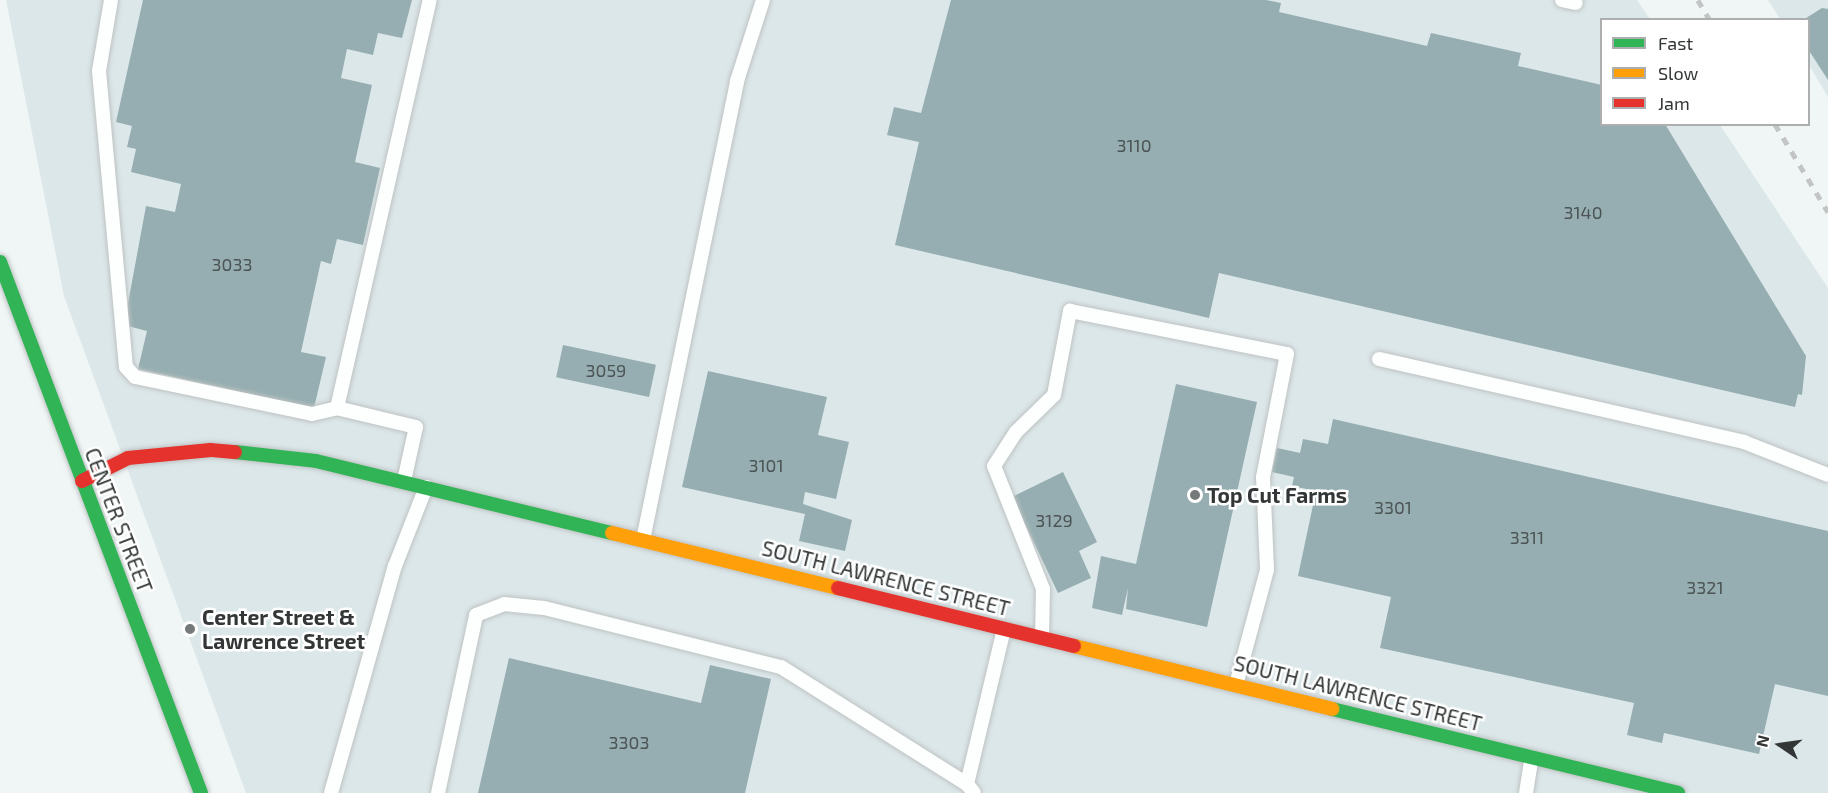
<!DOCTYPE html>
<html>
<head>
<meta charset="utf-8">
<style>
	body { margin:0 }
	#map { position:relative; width:1828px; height:793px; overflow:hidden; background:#f0f5f5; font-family:"Exo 2",sans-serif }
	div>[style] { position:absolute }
	.built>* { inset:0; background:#dce7e9 }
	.building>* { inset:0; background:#96aeb1; transform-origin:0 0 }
	.roads { filter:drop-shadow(0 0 2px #bec2c2) drop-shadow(0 0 2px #bec2c2) }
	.lane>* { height:14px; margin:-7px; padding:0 7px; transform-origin:7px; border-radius:7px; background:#fdfefe }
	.fast>* { height:14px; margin:-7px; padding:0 7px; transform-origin:7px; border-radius:7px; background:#30b455 }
	.slow>* { height:14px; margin:-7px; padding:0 7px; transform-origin:7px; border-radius:7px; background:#ff9f0a }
	.jam>* { height:14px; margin:-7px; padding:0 7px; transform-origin:7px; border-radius:7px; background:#e5322d }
	.rail>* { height:4.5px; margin-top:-2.25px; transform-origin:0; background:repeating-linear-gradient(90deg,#c3c5c5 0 8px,transparent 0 16px) }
	.dots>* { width:16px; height:16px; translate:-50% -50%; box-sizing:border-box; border:3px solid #fff; border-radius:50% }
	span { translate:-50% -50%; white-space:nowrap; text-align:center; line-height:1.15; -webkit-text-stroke:5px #fff; paint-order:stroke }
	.number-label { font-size:18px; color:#4c5455 }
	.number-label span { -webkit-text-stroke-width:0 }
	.poi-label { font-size:21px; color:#333636; font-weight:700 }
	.left { translate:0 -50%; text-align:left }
	.street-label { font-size:21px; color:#333636 }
	.legend { position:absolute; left:1600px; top:18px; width:210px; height:108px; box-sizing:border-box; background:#fff; border:2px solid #adafaf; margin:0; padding:8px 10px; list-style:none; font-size:18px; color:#333636 }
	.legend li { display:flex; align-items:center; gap:12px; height:30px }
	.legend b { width:30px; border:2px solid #adafaf }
	.north { position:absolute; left:1750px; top:715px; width:60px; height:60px; -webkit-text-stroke:4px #fff; paint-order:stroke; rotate:283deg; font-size:16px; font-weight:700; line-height:24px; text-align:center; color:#333636 }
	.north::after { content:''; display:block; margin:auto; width:21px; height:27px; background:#333636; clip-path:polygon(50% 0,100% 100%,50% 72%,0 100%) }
</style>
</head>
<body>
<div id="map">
	<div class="built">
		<div style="clip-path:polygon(6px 0,1637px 0,1650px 19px,1602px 20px,1602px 124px,1720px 125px,1828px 288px,1828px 793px,246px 793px,64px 296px)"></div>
		<div style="clip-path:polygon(1768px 0,1828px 0,1828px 97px,1809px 65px,1808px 20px,1780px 19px)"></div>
	</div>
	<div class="building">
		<div style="clip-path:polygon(143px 0,412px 0,402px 38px,378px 33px,373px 55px,347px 49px,341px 78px,372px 85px,355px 162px,380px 168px,363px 245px,337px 239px,331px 264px,321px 261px,301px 352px,326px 357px,314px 408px,138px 369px,147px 331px,124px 325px,146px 206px,175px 212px,181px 184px,131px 172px,136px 149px,127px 147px,132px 126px,116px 122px)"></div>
		<div style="clip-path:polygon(951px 0,1266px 0,1281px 3px,1279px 12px,1427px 46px,1431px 33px,1521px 53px,1518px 66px,1602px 85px,1602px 124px,1665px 124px,1806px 356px,1802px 395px,1798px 394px,1795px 407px,1219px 273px,1209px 318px,895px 245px,919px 142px,887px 135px,894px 107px,921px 113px)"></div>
		<div style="clip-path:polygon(1822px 8px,1828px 9px,1828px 80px,1808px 49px,1808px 20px,1803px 20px)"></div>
		<div style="left:563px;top:345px;width:95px;height:33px;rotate:12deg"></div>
		<div style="clip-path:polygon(708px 371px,827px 397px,818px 435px,849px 442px,836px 499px,805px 492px,803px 504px,852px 520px,845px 551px,799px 541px,805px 514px,682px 487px)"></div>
		<div style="clip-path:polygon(1176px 384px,1257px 402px,1207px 627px,1126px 609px,1128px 588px,1122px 615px,1092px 608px,1101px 556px,1136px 564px)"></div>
		<div style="clip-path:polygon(1333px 419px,1828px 531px,1828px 696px,1775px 684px,1759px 754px,1664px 733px,1662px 743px,1627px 735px,1634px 703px,1380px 648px,1391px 597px,1298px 576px,1316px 491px,1292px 486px,1294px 477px,1272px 472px,1277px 448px,1300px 453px,1303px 439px,1328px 444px)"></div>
		<div style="clip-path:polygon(1063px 472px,1097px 542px,1079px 551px,1091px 578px,1058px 593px,1012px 497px)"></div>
		<div style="clip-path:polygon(509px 658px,701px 703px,710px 665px,771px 679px,745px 793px,478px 793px)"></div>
	</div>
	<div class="roads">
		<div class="lane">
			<div style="left:111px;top:0;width:72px;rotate:99.6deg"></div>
			<div style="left:99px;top:71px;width:297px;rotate:84.8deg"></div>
			<div style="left:126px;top:367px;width:13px;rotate:48deg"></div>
			<div style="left:135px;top:377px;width:181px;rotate:11.8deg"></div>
			<div style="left:312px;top:414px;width:26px;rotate:-13deg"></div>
			<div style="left:1562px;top:0;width:14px;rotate:12deg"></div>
			<div style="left:1379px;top:359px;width:374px;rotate:12.8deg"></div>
			<div style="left:1744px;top:442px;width:90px;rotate:21.4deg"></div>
			<div style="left:404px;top:481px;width:55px;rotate:-77.5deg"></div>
			<div style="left:416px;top:427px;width:81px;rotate:-166.5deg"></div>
			<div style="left:337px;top:408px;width:418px;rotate:-77.2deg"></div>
			<div style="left:643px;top:540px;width:469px;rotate:-78.4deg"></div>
			<div style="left:737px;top:81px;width:85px;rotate:-72.2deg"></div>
			<div style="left:1042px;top:637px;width:48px;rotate:-88.8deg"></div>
			<div style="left:1043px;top:589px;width:132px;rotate:-111.7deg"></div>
			<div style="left:994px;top:466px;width:40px;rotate:-57.1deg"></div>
			<div style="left:1016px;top:432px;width:53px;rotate:-44.2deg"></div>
			<div style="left:1054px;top:395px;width:86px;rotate:-79.2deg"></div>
			<div style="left:1070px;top:311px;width:221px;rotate:11.2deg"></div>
			<div style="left:1287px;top:354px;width:125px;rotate:101deg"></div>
			<div style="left:1263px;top:477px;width:93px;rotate:87.5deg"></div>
			<div style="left:1267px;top:570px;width:119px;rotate:105.1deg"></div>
			<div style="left:967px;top:784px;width:159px;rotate:-76.6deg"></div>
			<div style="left:331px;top:793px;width:236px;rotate:-74.3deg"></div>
			<div style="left:395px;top:566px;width:85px;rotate:-68.6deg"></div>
			<div style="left:438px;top:793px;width:182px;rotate:-77.9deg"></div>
			<div style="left:476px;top:615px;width:30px;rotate:-21deg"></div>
			<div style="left:504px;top:604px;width:40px;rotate:5.7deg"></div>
			<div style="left:544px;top:608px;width:244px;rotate:14deg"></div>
			<div style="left:781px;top:667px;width:220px;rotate:32.2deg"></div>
			<div style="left:967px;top:784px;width:11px;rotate:52deg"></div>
			<div style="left:1526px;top:793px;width:36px;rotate:-81deg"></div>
		</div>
		<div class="fast">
			<div style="left:0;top:262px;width:568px;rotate:69.27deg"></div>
			<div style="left:235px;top:452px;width:81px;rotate:6.3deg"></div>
			<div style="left:316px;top:461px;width:305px;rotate:13.7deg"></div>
			<div style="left:1332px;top:709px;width:356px;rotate:13.6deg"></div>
		</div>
		<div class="slow">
			<div style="left:612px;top:533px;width:233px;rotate:13.7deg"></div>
			<div style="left:1074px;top:646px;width:266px;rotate:13.7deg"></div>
		</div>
		<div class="jam">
			<div style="left:82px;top:481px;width:51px;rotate:-26.6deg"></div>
			<div style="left:128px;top:458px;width:83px;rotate:-5.5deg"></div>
			<div style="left:211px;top:450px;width:24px;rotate:5deg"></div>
			<div style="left:838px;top:588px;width:243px;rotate:13.8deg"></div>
		</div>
	</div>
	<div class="rail">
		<div style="left:1698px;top:0;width:23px;rotate:59deg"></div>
		<div style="left:1775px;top:124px;width:103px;rotate:58.9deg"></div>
	</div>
	<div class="dots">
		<div style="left:1195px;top:495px;background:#757979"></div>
		<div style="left:190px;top:629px;background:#757979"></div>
	</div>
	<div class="number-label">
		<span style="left:1134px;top:145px">3110</span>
		<span style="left:1583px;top:212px">3140</span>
		<span style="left:232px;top:264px">3033</span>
		<span style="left:606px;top:370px">3059</span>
		<span style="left:766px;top:465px">3101</span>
		<span style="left:1393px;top:507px">3301</span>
		<span style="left:1054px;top:520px">3129</span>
		<span style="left:1527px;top:537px">3311</span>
		<span style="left:1705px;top:587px">3321</span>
		<span style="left:629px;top:742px">3303</span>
	</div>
	<div class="poi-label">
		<span class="left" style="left:1207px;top:495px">Top Cut Farms</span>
		<span class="left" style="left:202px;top:629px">Center Street &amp;<br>Lawrence Street</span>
	</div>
	<div class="street-label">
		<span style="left:119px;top:520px;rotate:69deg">CENTER STREET</span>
		<span style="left:886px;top:578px;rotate:14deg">SOUTH LAWRENCE STREET</span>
		<span style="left:1358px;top:693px;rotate:14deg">SOUTH LAWRENCE STREET</span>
	</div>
	<ul class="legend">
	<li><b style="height:8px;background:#30b455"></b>Fast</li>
	<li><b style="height:8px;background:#ff9f0a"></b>Slow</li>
	<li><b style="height:8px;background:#e5322d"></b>Jam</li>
	</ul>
	<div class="north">N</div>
</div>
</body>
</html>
